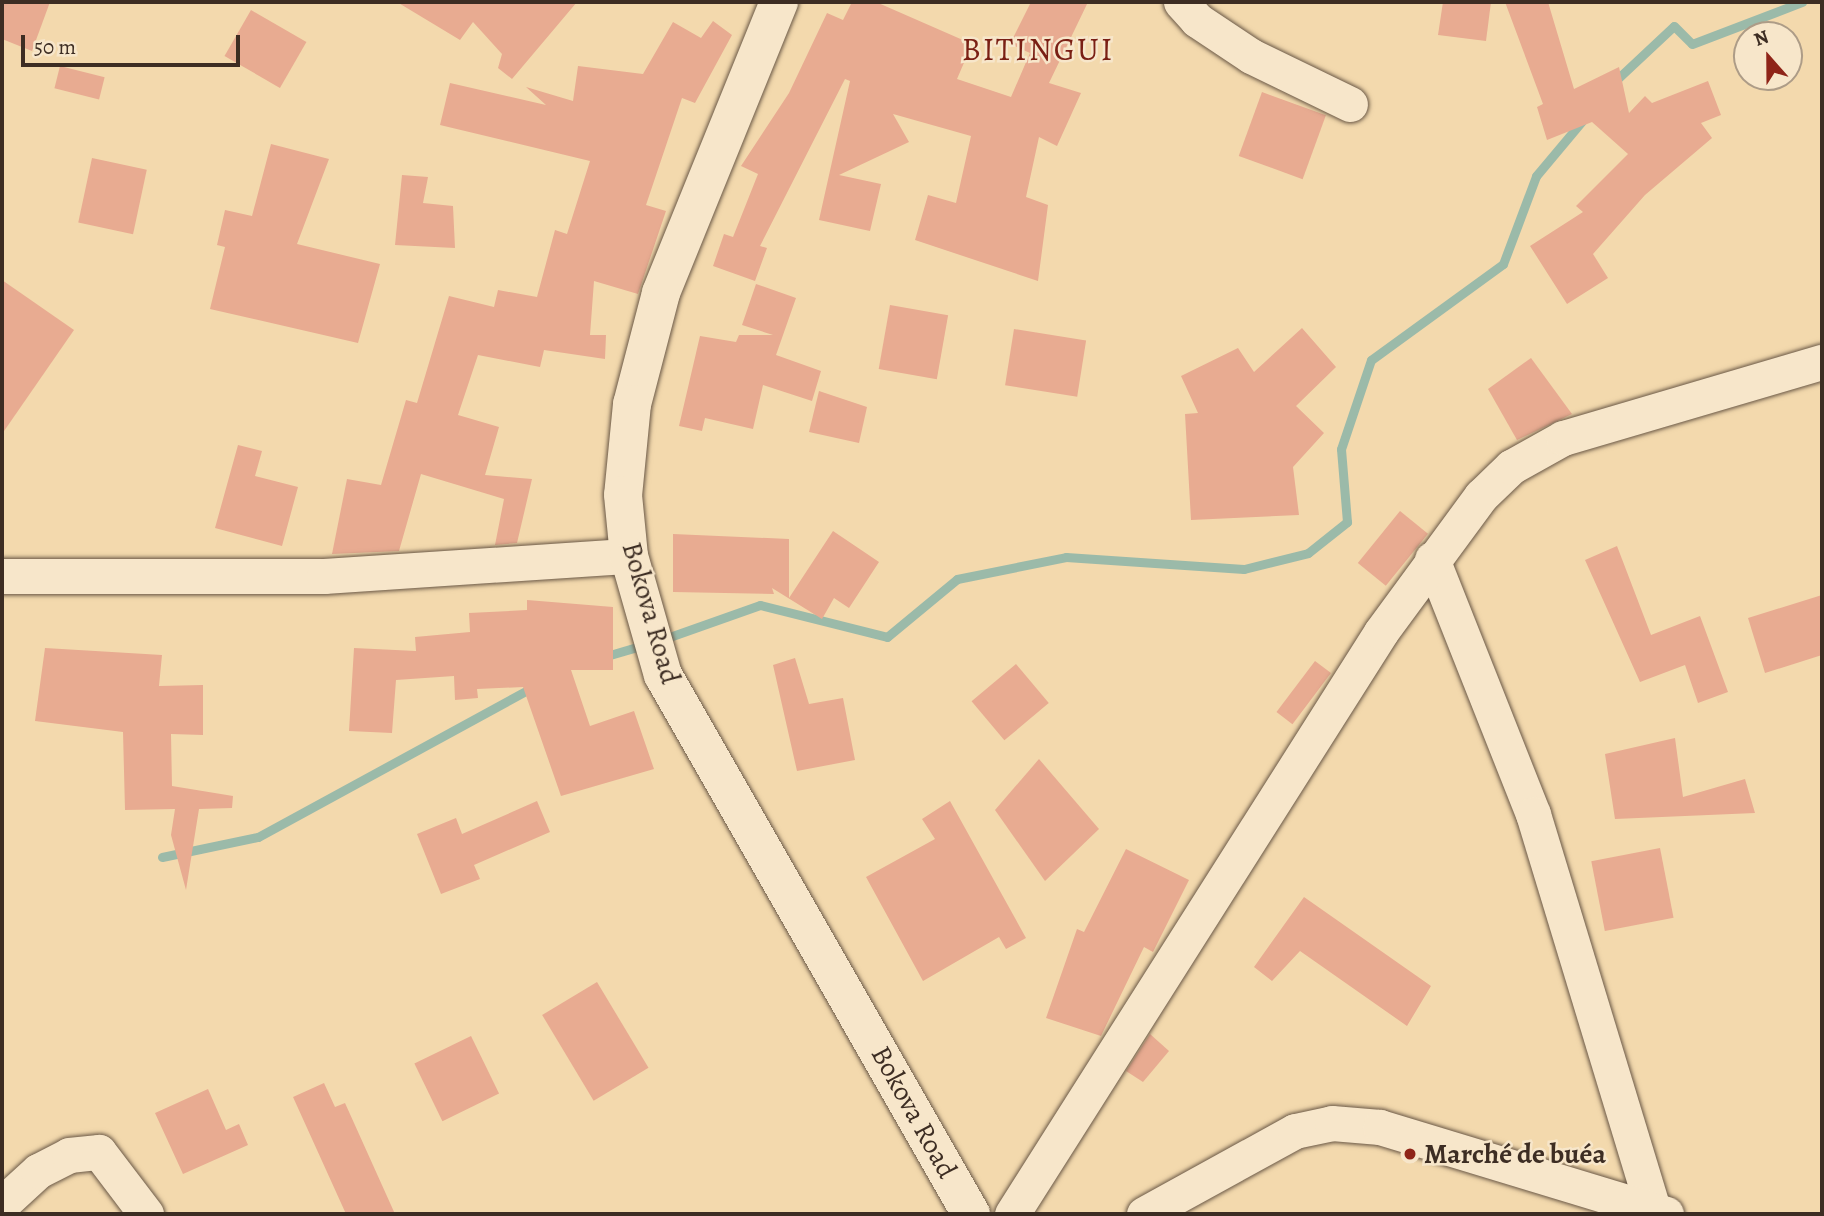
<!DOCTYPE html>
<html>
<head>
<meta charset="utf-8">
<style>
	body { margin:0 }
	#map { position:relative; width:1824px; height:1216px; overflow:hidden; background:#f3d9ad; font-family:Alegreya,serif }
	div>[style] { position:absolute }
	.stream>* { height:9px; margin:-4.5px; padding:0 4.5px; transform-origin:4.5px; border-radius:4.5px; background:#9bbaa9 }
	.building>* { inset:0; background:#e8ab91; transform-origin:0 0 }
	.roads { filter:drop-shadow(0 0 2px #6a5846) drop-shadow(0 0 2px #6a5846) }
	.street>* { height:35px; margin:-17.5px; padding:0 17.5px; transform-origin:17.5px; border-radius:17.5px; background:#f7e6ca }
	.secondary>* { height:38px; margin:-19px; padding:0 19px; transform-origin:19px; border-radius:19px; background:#f7e6ca }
	.dots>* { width:19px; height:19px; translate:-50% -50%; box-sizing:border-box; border:4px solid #f7e6ca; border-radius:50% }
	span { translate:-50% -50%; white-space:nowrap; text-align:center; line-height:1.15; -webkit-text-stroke:5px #f7e6ca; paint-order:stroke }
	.street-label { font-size:28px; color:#3d2d23 }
	.poi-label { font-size:28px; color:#3d2d23; font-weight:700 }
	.left { translate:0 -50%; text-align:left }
	.quarter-label { font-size:32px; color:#7a1f14; letter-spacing:2px }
	.frame { position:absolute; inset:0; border:4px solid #3d2d23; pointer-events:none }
	.north { position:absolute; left:1733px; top:21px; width:70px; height:70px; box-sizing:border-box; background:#f7e6ca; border:2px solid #ad9c87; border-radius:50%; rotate:339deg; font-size:19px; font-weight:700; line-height:28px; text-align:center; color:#3d2d23 }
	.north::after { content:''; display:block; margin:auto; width:24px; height:32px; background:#8f2418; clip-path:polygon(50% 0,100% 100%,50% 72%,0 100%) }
	.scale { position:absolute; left:21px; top:35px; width:219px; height:32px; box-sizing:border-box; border:4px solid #3d2d23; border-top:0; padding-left:9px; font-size:21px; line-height:24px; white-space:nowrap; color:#3d2d23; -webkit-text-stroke:5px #f7e6ca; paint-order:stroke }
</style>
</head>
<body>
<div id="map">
	<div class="stream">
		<div style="left:1613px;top:83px;width:83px;rotate:-43.1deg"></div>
		<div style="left:1674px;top:26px;width:25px;rotate:45deg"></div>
		<div style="left:1692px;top:44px;width:118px;rotate:-20.9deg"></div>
		<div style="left:661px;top:640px;width:105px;rotate:-19.5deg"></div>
		<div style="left:760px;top:605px;width:131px;rotate:14.1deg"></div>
		<div style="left:887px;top:637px;width:91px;rotate:-39.6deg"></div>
		<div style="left:957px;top:579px;width:111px;rotate:-11.4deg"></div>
		<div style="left:1066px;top:557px;width:178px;rotate:3.9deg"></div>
		<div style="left:1244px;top:569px;width:66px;rotate:-14deg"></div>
		<div style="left:1308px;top:553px;width:50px;rotate:-38.5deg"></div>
		<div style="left:1347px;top:522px;width:73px;rotate:-94.7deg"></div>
		<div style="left:1341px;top:449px;width:94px;rotate:-71.4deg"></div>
		<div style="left:1371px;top:360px;width:163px;rotate:-36deg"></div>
		<div style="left:1503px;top:264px;width:94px;rotate:-69.4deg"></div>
		<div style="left:1536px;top:176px;width:72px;rotate:-50.1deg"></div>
		<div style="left:603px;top:657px;width:43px;rotate:-16.3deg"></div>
		<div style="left:162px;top:857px;width:98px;rotate:-11.8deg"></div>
		<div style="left:258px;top:837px;width:313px;rotate:-28.6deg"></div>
	</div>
	<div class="building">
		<div style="clip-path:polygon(2px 2px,50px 2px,32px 51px,2px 39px)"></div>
		<div style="clip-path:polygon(397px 2px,577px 2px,512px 79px,498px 68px,502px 54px,473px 22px,460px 40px)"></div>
		<div style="clip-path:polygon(852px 2px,876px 2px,972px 44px,957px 79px,1011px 97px,1030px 53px,1010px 44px,1031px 2px,1088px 2px,1049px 83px,1081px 93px,1057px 146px,1039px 137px,1026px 197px,1048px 205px,1038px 281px,915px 240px,928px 195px,956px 203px,971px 136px,893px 114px,909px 142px,839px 175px,881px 184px,870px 231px,819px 220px,850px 81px,845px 79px,760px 246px,767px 248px,755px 281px,713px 266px,724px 234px,733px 237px,758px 174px,741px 166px,789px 93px,827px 13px,843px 20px)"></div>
		<div style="clip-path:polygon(1443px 2px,1491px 2px,1486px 41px,1438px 35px)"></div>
		<div style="clip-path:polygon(1505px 2px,1548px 2px,1574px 89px,1619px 67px,1629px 113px,1645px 96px,1652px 103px,1708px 81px,1721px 115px,1701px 123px,1712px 138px,1645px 195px,1593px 254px,1608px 278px,1567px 304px,1530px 246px,1583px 212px,1576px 206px,1628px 154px,1592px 122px,1547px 140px,1537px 107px,1543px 104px)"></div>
		<div style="left:251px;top:10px;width:64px;height:53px;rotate:30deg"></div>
		<div style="clip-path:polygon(713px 21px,732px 35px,695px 103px,682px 98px,646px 205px,666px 211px,638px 294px,594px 281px,590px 335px,606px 335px,605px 359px,544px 350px,540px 367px,478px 355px,458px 415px,499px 427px,485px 475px,532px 479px,517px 543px,495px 545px,504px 499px,421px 474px,399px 551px,332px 554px,347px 479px,381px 485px,406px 400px,417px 403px,449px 296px,494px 307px,498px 290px,537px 297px,555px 230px,567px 234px,590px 161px,440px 125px,450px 83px,546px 105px,526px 87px,573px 101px,578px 66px,643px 74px,673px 22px,701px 38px)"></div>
		<div style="left:60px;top:66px;width:46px;height:23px;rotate:14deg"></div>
		<div style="left:1262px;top:92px;width:68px;height:68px;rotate:20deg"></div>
		<div style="clip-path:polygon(271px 144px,329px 159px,297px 244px,380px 264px,358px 343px,210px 309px,225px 247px,217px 245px,225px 210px,252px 216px)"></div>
		<div style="left:92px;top:158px;width:56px;height:66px;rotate:12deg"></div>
		<div style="clip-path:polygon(402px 175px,428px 177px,423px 203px,453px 206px,455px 248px,395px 245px)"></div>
		<div style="clip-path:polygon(2px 280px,74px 330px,2px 434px)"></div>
		<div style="clip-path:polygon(756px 284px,796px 298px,776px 355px,821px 371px,812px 401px,763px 385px,753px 429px,705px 418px,702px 431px,679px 426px,700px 336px,736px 342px,739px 335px,773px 335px,742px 325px)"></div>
		<div style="left:890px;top:305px;width:59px;height:65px;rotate:10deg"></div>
		<div style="clip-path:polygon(1302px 328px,1336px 367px,1296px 406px,1324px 433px,1293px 467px,1299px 515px,1191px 520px,1185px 414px,1198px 413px,1181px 376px,1238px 348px,1254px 372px)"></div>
		<div style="left:1014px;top:329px;width:73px;height:57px;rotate:9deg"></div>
		<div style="clip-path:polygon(1531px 358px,1572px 414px,1517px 440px,1488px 389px)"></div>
		<div style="clip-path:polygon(819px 391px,867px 407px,859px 443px,809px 432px)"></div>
		<div style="clip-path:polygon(238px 445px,262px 451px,255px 476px,298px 487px,282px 546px,215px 528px)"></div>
		<div style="left:1400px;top:511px;width:36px;height:67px;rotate:39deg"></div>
		<div style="clip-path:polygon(833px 531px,879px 562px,849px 608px,834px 598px,822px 619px,772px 588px,774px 594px,673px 592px,673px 534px,789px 539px,789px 598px)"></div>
		<div style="clip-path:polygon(1617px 546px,1651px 635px,1700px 616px,1728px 692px,1698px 703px,1685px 665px,1640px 682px,1585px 560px)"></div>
		<div style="clip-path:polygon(1822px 595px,1822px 655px,1765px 673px,1748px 618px)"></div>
		<div style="clip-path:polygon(527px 600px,613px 607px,613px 670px,571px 670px,590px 726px,634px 711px,654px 769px,561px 796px,523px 687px,477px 689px,478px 698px,455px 700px,454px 676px,396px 680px,392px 733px,349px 731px,354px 648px,416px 651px,415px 637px,470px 632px,469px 613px,527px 610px)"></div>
		<div style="clip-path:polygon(45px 648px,162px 655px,159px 686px,203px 685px,203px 735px,171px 734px,172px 786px,233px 796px,232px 808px,199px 809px,186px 890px,171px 835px,175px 809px,125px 810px,123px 732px,35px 721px)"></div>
		<div style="clip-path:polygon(795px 658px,809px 704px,843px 698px,855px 760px,797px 771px,773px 665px)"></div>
		<div style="left:1315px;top:661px;width:20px;height:64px;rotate:37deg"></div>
		<div style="left:1016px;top:664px;width:51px;height:58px;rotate:50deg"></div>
		<div style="clip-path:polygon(1675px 738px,1683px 797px,1745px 779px,1755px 813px,1615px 819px,1605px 754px)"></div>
		<div style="clip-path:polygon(1039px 759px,1099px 829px,1045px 881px,995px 810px)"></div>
		<div style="clip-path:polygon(537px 801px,550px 832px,474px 865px,480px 879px,441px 894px,417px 834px,456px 818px,462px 834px)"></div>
		<div style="clip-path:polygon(950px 801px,1026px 938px,1006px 949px,999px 937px,923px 981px,866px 877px,935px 839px,922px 819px)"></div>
		<div style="left:1660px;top:848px;width:71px;height:70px;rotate:79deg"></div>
		<div style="clip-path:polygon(1126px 849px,1189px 880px,1153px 952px,1144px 947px,1101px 1036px,1046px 1018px,1077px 929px,1084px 932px)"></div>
		<div style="clip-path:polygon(1304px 897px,1431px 986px,1407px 1026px,1300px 951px,1272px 981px,1254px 967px)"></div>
		<div style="left:597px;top:982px;width:100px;height:64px;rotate:59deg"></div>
		<div style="clip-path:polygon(1150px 1034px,1169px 1051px,1143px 1082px,1126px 1071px)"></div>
		<div style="left:471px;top:1036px;width:64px;height:63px;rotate:64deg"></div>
		<div style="clip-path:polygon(324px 1083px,335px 1107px,345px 1103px,395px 1214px,346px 1214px,293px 1097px)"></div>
		<div style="clip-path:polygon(208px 1089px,226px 1130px,239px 1124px,248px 1145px,183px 1174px,155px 1113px)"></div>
	</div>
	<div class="roads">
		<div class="street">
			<div style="left:1181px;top:2px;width:24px;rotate:48deg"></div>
			<div style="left:1197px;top:20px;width:65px;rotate:33.7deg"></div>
			<div style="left:1251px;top:56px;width:110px;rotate:25.9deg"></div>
			<div style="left:1432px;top:559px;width:274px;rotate:68.4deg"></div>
			<div style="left:1533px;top:814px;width:414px;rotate:73.1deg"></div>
			<div style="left:2px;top:576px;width:322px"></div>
			<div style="left:324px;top:576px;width:306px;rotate:-3.8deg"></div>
			<div style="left:2px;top:1204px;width:49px;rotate:-42.5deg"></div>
			<div style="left:38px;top:1171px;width:35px;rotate:-27deg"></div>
			<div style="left:69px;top:1155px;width:30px;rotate:-6deg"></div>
			<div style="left:99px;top:1152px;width:78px;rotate:52.8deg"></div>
			<div style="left:1012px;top:1214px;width:689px;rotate:-57.62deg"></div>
			<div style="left:1381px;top:632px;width:169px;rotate:-53.7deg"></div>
			<div style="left:1481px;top:496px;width:42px;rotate:-44deg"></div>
			<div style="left:1511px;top:467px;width:60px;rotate:-29.1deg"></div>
			<div style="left:1563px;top:438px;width:270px;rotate:-16.4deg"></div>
			<div style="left:1144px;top:1214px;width:172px;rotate:-28.8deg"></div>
			<div style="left:1295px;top:1131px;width:38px;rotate:-12deg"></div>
			<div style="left:1332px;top:1123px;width:48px;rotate:4.8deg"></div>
			<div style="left:1380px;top:1127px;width:299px;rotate:16.9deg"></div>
		</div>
		<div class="secondary">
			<div style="left:779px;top:2px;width:314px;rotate:112.1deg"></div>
			<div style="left:661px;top:293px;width:115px;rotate:104.6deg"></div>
			<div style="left:632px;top:404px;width:91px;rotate:95.6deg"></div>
			<div style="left:623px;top:495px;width:61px;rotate:84.4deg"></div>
			<div style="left:629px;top:556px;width:124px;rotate:74.1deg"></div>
			<div style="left:663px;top:675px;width:621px;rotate:60.26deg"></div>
		</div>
	</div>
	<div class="dots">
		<div style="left:1410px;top:1154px;background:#8f2418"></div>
	</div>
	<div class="street-label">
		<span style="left:651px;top:613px;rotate:74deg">Bokova Road</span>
		<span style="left:914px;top:1112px;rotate:61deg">Bokova Road</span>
	</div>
	<div class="poi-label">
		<span class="left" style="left:1424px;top:1154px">Marché de buéa</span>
	</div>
	<div class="quarter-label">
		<span style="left:1038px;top:49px">BITINGUI</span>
	</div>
	<div class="frame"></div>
	<div class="north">N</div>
	<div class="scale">50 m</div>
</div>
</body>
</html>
